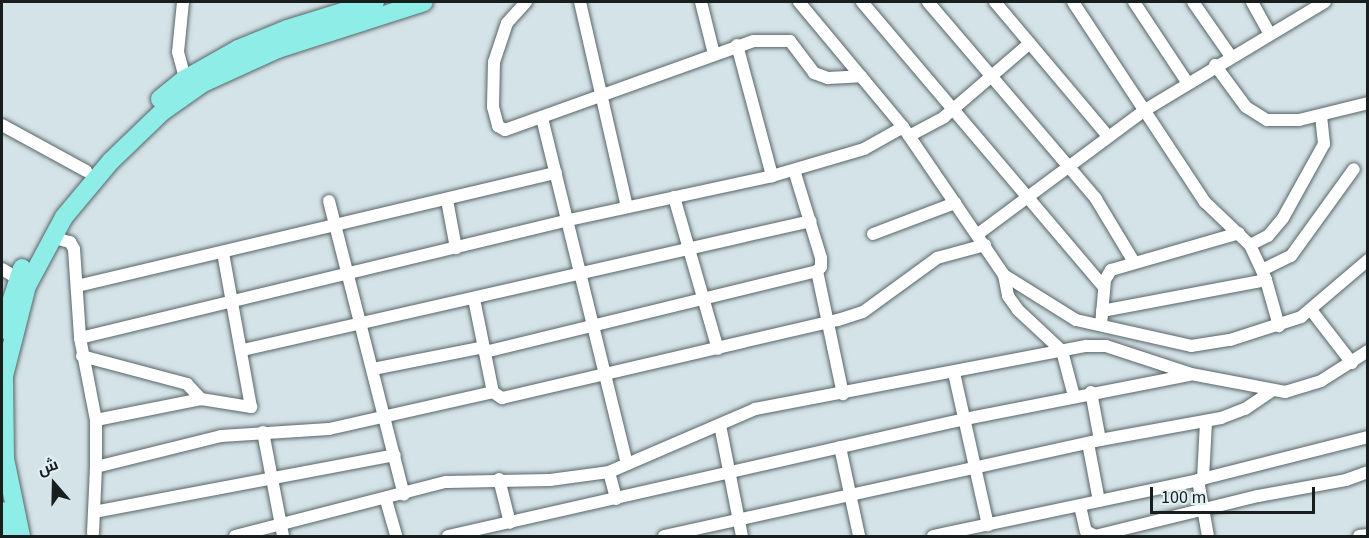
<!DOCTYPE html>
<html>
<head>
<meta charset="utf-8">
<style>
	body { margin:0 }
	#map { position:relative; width:1369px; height:538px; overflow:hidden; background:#d4e3e7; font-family:"Source Sans 3",Cairo,sans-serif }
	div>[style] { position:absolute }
	.roads { filter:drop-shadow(0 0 2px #586568) drop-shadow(0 0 2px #586568) }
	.minor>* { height:12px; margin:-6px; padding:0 6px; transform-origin:6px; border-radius:6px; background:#fff }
	.primary>* { height:18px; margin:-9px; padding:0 9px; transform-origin:9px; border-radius:9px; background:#8fede8 }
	span { translate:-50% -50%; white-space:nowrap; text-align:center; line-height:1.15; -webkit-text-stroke:4.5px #e1f0f4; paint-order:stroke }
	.frame { position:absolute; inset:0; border:3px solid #181d1e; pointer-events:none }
	.north { position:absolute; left:24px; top:454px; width:60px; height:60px; -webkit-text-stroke:4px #e1f0f4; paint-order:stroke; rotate:340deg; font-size:16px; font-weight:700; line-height:24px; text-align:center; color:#181d1e }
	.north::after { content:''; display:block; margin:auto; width:21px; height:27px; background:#181d1e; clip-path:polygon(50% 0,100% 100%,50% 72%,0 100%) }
	.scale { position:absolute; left:1150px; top:487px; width:165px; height:27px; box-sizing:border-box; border:3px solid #181d1e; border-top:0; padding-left:8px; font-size:18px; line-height:21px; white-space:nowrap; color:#181d1e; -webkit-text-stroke:4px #e1f0f4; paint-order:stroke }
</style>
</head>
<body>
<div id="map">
	<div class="roads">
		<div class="minor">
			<div style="left:183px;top:2px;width:50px;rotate:95.7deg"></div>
			<div style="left:178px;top:52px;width:28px;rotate:75deg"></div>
			<div style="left:526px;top:2px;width:28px;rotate:132deg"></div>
			<div style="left:507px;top:23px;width:41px;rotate:108.4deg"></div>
			<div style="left:494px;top:62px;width:45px;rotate:91.3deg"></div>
			<div style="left:493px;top:107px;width:20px;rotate:75deg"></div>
			<div style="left:498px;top:126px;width:8px;rotate:30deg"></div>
			<div style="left:505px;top:130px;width:264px;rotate:-19.7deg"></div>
			<div style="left:754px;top:41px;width:36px"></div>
			<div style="left:790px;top:41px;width:40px;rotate:53deg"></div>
			<div style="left:814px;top:73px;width:15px;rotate:20deg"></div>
			<div style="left:828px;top:78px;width:33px;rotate:-3deg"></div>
			<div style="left:580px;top:2px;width:210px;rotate:77.1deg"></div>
			<div style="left:701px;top:2px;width:54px;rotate:76deg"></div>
			<div style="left:799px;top:2px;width:163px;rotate:50.2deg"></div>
			<div style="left:903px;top:127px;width:179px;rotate:55.7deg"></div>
			<div style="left:1004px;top:275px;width:85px;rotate:32deg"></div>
			<div style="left:1076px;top:320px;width:118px;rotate:12.7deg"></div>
			<div style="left:1191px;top:346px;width:39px;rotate:-9deg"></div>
			<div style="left:1230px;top:340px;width:75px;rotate:-17.9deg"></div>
			<div style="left:1301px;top:317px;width:88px;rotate:-40.4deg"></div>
			<div style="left:862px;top:2px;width:374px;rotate:49.7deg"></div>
			<div style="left:928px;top:2px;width:259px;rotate:49.5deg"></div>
			<div style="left:1096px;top:199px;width:74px;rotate:58.9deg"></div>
			<div style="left:995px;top:2px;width:175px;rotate:49.9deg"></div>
			<div style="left:1073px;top:2px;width:240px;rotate:56.6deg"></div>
			<div style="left:1205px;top:202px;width:62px;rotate:43.7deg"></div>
			<div style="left:1250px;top:245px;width:38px;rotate:65deg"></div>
			<div style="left:1266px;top:280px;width:48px;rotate:74.2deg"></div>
			<div style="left:1134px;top:2px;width:96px;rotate:56.5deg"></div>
			<div style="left:1193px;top:2px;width:65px;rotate:55.1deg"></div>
			<div style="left:1252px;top:2px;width:35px;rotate:61deg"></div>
			<div style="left:737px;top:45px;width:136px;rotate:75deg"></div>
			<div style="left:1215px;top:65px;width:52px;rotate:53.6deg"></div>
			<div style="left:1246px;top:107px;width:25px;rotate:32deg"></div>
			<div style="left:1267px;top:120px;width:32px"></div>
			<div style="left:1299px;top:120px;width:71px;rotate:-13.8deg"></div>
			<div style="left:542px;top:118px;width:356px;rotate:76.2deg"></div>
			<div style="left:2px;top:125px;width:96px;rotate:28.7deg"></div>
			<div style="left:909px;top:136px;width:40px;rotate:-28deg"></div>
			<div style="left:944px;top:117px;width:113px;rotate:-40.7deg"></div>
			<div style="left:794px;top:170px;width:92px;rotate:72.9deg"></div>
			<div style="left:821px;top:258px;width:9px;rotate:90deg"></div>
			<div style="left:821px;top:267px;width:6px;rotate:135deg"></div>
			<div style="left:674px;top:197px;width:158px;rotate:73.9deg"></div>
			<div style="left:447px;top:200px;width:49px;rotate:79.4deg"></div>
			<div style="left:329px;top:201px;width:303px;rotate:75.7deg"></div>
			<div style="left:873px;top:234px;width:88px;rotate:-20.7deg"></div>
			<div style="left:978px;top:234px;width:208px;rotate:-36.6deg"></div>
			<div style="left:1145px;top:110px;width:210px;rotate:-31deg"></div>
			<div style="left:51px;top:237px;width:20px;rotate:15deg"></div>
			<div style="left:70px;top:242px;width:8px;rotate:60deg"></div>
			<div style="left:74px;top:249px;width:89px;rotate:86.1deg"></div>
			<div style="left:80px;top:338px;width:503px;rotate:-13.57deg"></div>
			<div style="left:569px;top:220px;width:208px;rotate:-12.2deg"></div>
			<div style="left:772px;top:176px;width:96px;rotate:-16.4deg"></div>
			<div style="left:864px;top:149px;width:45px;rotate:-29.4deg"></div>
			<div style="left:1250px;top:245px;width:20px;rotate:-27deg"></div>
			<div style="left:1268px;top:236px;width:23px;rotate:-50deg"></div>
			<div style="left:1283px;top:218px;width:85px;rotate:-61deg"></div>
			<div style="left:1324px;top:144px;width:29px;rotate:-96deg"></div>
			<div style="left:2px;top:269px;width:17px;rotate:31deg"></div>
			<div style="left:1262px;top:270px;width:32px;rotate:-26deg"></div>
			<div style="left:1291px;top:256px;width:107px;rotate:-54.1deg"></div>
			<div style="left:1004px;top:275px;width:21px;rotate:79deg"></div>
			<div style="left:1008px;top:296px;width:17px;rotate:54deg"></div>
			<div style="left:1018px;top:310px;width:60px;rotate:43deg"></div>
			<div style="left:1062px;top:351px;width:47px;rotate:75.1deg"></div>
			<div style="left:77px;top:286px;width:492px;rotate:-13.3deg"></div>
			<div style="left:474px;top:299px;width:95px;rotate:78.5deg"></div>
			<div style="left:493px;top:392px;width:11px;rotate:34deg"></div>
			<div style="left:502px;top:398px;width:345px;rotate:-13.1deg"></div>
			<div style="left:838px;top:320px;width:26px;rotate:-18deg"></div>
			<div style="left:863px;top:312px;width:92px;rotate:-36.1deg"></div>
			<div style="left:937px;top:258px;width:50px;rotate:-15.2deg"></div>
			<div style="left:1311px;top:310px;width:67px;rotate:52.3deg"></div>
			<div style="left:1102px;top:311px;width:167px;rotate:-10.7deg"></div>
			<div style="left:1101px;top:325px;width:45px;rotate:-84.9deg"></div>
			<div style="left:1105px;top:280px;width:12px;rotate:-59deg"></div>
			<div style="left:1111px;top:270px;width:133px;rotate:-16.1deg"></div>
			<div style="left:80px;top:338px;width:84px;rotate:79deg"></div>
			<div style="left:96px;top:420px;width:47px;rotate:90deg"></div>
			<div style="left:243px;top:350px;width:582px;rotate:-12.8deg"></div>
			<div style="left:485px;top:352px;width:342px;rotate:-13.7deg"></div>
			<div style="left:817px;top:271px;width:126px;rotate:78.1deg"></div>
			<div style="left:82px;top:356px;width:109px;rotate:14.9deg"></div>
			<div style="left:187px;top:384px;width:21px;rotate:47deg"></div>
			<div style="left:373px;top:369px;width:113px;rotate:-11.2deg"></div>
			<div style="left:954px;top:373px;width:156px;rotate:77.4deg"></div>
			<div style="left:1091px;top:392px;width:49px;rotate:79.4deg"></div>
			<div style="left:96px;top:420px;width:107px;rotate:-11.3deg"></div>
			<div style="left:201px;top:399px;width:51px;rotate:9.1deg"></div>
			<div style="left:251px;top:407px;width:157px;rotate:-100.3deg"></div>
			<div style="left:720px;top:425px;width:113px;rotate:78.8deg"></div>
			<div style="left:263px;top:432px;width:106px;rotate:79.1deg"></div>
			<div style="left:1088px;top:443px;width:59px;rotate:79.3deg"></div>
			<div style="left:840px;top:447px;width:91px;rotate:77.9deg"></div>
			<div style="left:609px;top:472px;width:28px;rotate:75deg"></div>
			<div style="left:499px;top:479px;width:45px;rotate:76deg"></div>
			<div style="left:1203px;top:479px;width:57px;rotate:-87deg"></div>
			<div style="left:1198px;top:480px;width:57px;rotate:79.9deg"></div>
			<div style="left:386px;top:500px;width:37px;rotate:74deg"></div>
			<div style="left:1080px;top:506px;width:26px;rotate:77deg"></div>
			<div style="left:1086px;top:531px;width:10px;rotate:29deg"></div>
			<div style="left:1095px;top:536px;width:168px;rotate:-13.8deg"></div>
			<div style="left:1258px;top:496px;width:89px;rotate:-10.3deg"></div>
			<div style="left:1346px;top:480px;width:23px;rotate:-20deg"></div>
			<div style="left:94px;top:512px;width:306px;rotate:-10.7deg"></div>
			<div style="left:93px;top:533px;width:66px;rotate:-87.4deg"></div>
			<div style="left:96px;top:467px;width:129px;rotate:-13.9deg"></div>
			<div style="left:221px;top:436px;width:108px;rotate:-3.7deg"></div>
			<div style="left:329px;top:429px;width:168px;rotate:-12.7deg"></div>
			<div style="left:235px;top:536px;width:218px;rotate:-14.4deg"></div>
			<div style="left:446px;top:482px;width:104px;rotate:-1.1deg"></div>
			<div style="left:550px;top:480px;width:60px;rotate:-7.7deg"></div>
			<div style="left:609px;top:472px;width:159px;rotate:-23.3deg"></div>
			<div style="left:755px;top:409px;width:337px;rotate:-10.8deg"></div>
			<div style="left:1086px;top:346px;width:20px"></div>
			<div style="left:1106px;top:346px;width:89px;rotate:18.2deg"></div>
			<div style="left:1191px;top:374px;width:96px;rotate:10.8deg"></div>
			<div style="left:1285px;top:392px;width:38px;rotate:-17deg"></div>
			<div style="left:1321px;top:381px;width:56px;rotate:-32.6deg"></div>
			<div style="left:448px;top:536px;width:530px;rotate:-12.75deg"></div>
			<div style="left:965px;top:419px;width:228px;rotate:-11.1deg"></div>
			<div style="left:664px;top:536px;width:446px;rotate:-12.4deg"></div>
			<div style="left:1100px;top:440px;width:123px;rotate:-10.3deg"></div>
			<div style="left:1221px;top:418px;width:26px;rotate:-21deg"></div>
			<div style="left:1245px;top:409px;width:32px;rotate:-34deg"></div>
			<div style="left:933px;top:536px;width:271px;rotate:-11.9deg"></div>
			<div style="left:1198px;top:480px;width:175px;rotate:-14.2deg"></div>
			<div style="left:1359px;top:536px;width:9px;rotate:-6deg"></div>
		</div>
		<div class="primary">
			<div style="left:160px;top:99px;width:32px;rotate:-39deg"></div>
			<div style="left:185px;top:79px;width:61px;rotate:-29.5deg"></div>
			<div style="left:238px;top:49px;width:53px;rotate:-22.2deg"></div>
			<div style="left:287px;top:29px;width:92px;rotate:-17.1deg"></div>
			<div style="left:2px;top:330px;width:65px;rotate:-72.1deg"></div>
			<div style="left:2px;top:511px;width:25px;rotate:79deg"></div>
			<div style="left:21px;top:536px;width:79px;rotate:-101.7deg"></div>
			<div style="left:5px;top:459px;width:83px;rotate:-90.7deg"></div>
			<div style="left:4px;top:376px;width:93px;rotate:-75.7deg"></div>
			<div style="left:27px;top:286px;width:78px;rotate:-61.8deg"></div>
			<div style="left:64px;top:217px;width:73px;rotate:-50deg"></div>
			<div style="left:111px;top:161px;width:71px;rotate:-43.9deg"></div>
			<div style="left:162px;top:112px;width:50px;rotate:-35.3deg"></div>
			<div style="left:203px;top:83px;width:82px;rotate:-24.4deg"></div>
			<div style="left:278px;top:49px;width:153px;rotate:-17.8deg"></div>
		</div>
	</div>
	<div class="frame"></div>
	<div class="north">ش</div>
	<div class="scale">100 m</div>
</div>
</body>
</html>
